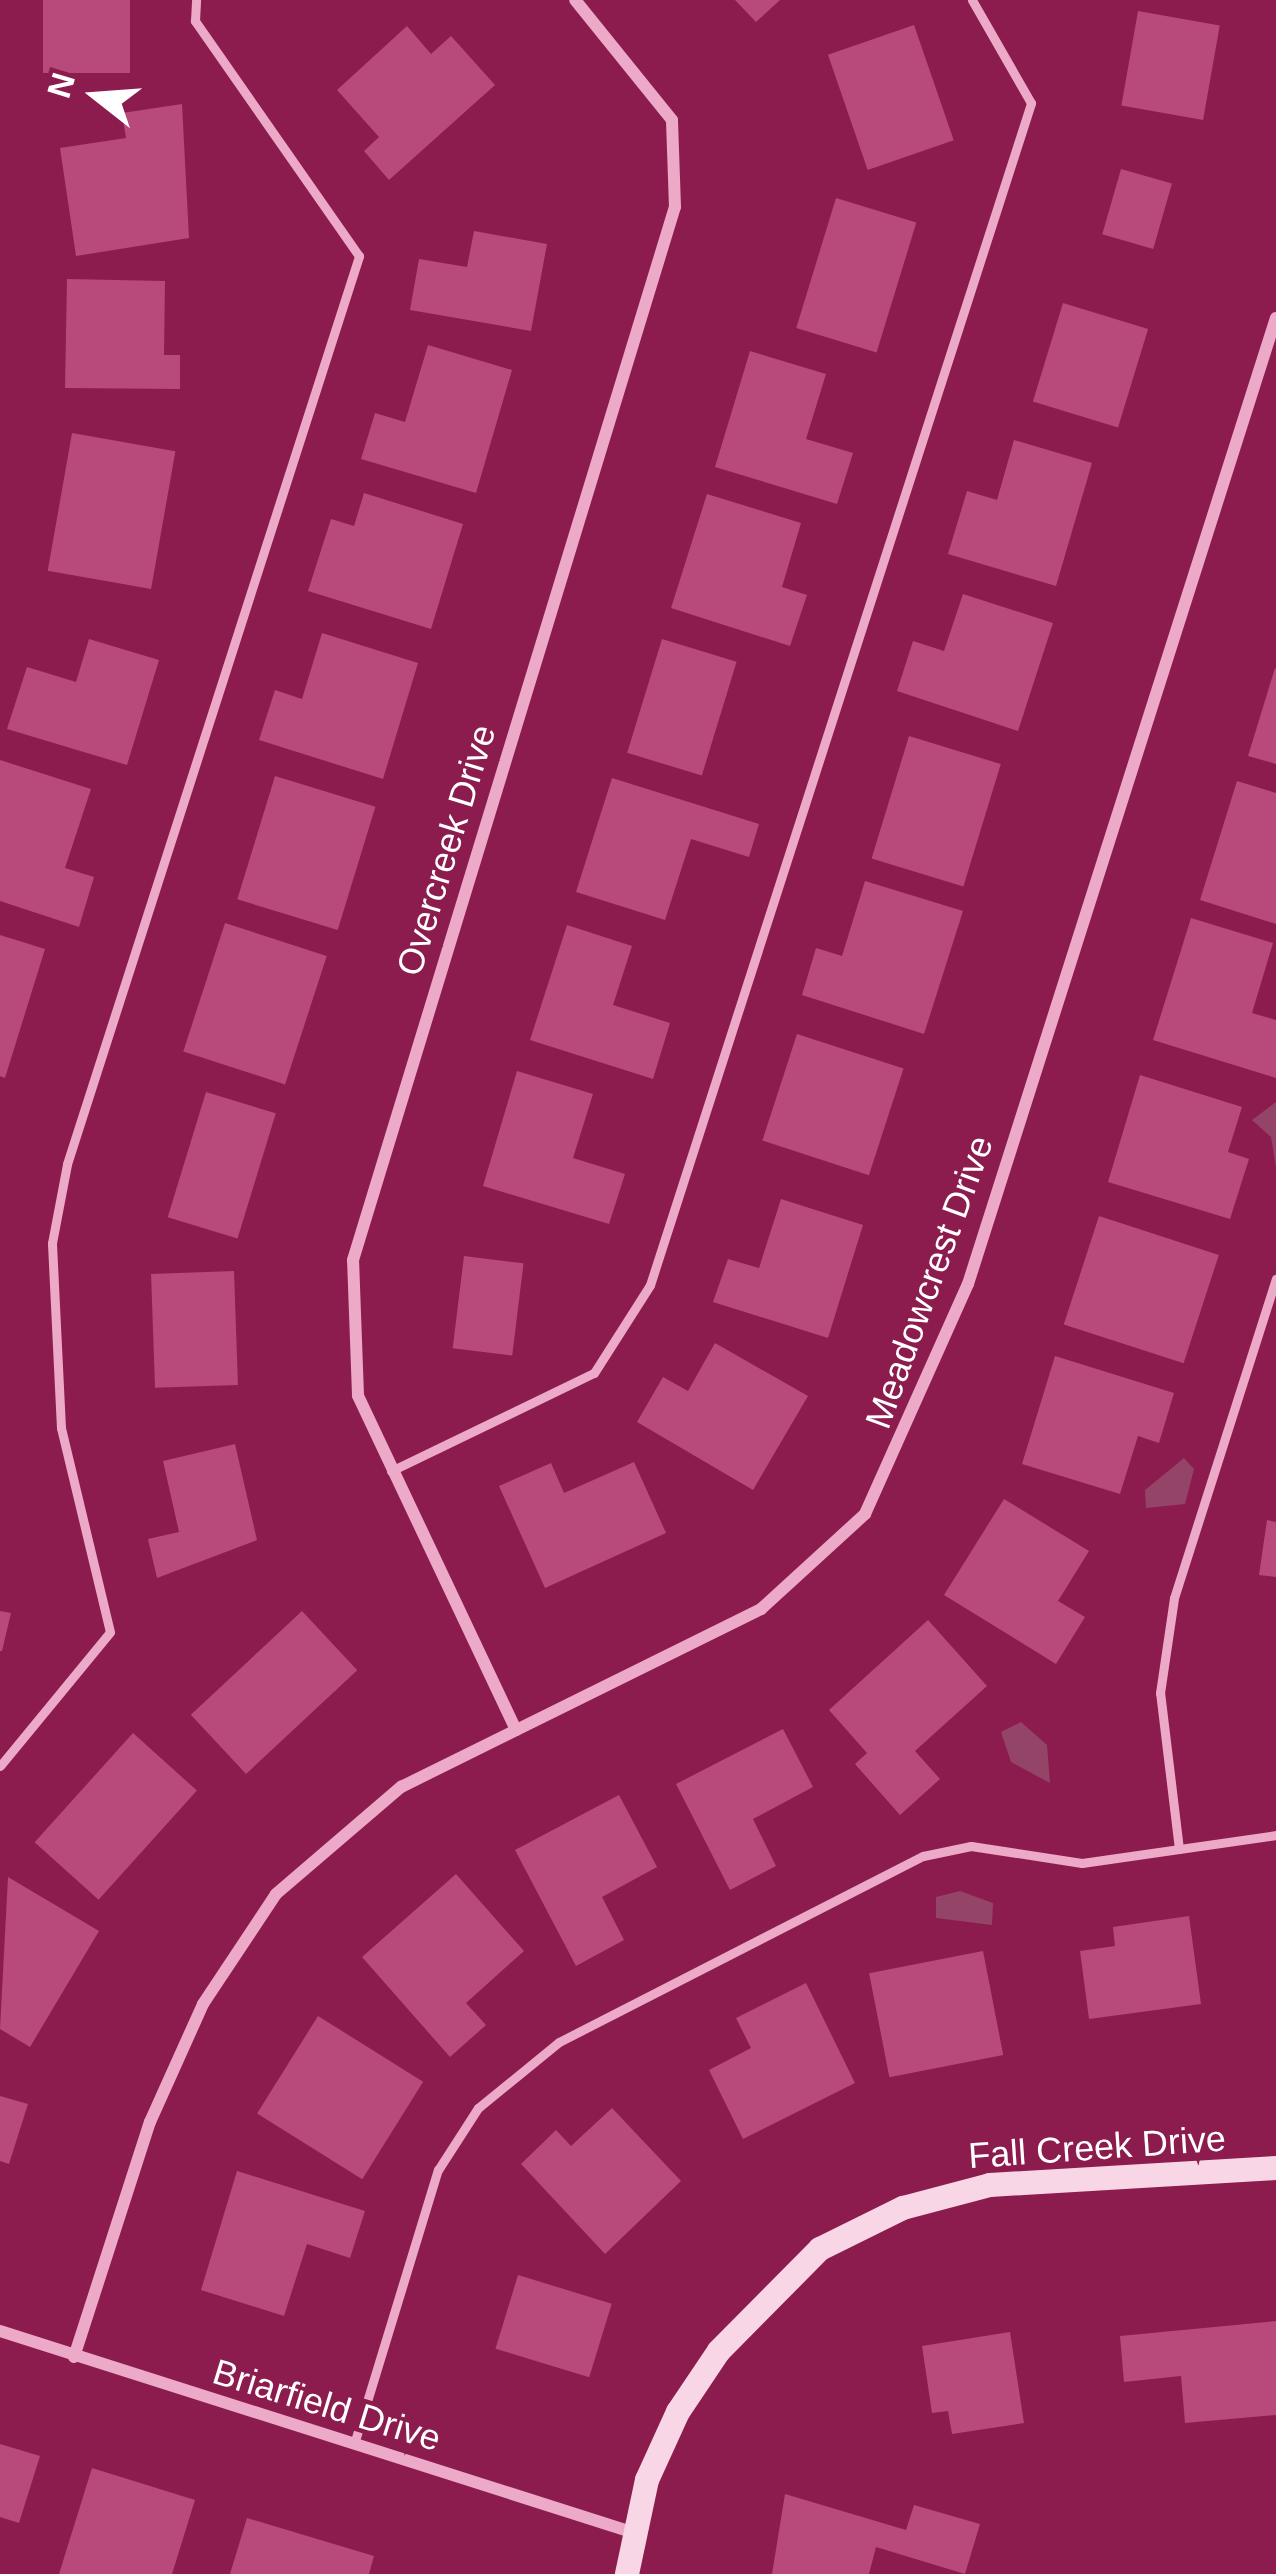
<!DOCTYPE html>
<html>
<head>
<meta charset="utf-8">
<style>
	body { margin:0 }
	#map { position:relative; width:1276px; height:2574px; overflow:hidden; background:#8d1c4e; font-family:Helvetica,sans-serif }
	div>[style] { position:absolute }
	.water>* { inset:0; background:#944467 }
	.building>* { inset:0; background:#b7497b; transform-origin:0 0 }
	.lane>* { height:9px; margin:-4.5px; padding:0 4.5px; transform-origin:4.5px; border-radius:4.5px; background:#eda9c8 }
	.street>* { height:12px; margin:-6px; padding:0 6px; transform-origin:6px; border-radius:6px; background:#eda9c8 }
	.secondary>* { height:24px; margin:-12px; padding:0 12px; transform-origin:12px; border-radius:12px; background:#f9d6e6 }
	span { translate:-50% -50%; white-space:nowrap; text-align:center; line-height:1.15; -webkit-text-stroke:9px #8d1c4e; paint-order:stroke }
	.street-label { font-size:36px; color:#fff }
	.north { position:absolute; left:36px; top:36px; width:120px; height:120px; -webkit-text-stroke:9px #8d1c4e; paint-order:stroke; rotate:287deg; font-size:33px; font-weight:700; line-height:48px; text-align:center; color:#fff }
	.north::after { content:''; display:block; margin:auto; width:42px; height:54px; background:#fff; clip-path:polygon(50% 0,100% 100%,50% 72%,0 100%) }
</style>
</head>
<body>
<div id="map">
	<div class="water">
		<div style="clip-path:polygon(1276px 1102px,1276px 1167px,1271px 1137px,1252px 1120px)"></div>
		<div style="clip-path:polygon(1184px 1458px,1194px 1469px,1185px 1504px,1146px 1508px,1145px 1490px)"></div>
		<div style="clip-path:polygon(1021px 1722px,1047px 1745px,1050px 1783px,1011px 1762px,1001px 1732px)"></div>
		<div style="clip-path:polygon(960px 1891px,993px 1903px,992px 1925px,936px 1918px,936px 1897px)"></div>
	</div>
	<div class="building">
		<div style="left:43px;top:0;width:87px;height:73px"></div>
		<div style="clip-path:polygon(735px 0,780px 0,756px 22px)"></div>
		<div style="left:1138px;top:11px;width:83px;height:96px;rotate:10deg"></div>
		<div style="left:914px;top:25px;width:122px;height:91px;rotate:71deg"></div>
		<div style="clip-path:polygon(407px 26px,431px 54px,451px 36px,495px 85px,389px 180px,364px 151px,379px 137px,337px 90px)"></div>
		<div style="clip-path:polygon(182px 104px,189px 238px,76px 256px,60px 148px,126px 138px,122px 113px)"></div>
		<div style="left:1121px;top:169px;width:53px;height:68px;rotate:16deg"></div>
		<div style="left:836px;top:198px;width:84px;height:136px;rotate:17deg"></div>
		<div style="clip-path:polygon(474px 231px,547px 244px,531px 331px,410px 310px,419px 259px,467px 267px)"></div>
		<div style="clip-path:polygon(67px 279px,165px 281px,164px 355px,180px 355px,180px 389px,65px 388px)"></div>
		<div style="left:1063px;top:303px;width:89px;height:103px;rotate:17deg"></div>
		<div style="clip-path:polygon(428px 345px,512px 370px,476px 493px,361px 459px,375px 413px,405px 422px)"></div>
		<div style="clip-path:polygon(750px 351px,826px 374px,806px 439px,853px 453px,837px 504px,715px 467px)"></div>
		<div style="left:72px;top:433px;width:105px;height:140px;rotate:10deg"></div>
		<div style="clip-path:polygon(1014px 440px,1092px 463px,1056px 586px,948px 554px,967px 491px,997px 500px)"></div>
		<div style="clip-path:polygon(364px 493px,463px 524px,431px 629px,308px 591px,331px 519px,354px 526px)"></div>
		<div style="clip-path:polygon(707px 494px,801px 523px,782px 587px,807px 595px,790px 646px,671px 608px)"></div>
		<div style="clip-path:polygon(963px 594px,1053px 623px,1018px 731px,897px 691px,913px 641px,944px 651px)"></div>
		<div style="clip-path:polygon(322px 633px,418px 663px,383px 779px,259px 740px,275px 690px,302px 699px)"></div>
		<div style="clip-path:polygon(89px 639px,159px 660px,127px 765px,7px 729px,27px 667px,76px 682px)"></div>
		<div style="left:662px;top:639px;width:78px;height:119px;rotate:17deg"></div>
		<div style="clip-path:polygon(1275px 668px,1276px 669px,1276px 764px,1248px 756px)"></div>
		<div style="left:909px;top:736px;width:96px;height:128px;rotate:17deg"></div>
		<div style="clip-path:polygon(0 760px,91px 789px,65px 868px,94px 877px,79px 927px,0 901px)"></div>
		<div style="left:275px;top:776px;width:105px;height:129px;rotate:17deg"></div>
		<div style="clip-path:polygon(612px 778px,759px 824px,749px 857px,691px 839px,665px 920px,576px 892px)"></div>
		<div style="clip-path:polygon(1237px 781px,1276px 793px,1276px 924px,1200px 900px)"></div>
		<div style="clip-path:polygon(865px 881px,963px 911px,924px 1034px,802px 995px,816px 948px,842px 956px)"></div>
		<div style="clip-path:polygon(1191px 918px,1273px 943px,1252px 1013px,1276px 1020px,1276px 1078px,1153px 1040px)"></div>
		<div style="left:225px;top:923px;width:107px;height:135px;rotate:18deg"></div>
		<div style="clip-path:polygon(567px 925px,632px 946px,613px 1005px,670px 1023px,653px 1079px,530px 1040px)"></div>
		<div style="clip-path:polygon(0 935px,45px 949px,5px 1078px,0 1076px)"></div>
		<div style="left:797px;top:1034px;width:112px;height:112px;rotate:18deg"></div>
		<div style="clip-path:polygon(517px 1071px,593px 1094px,573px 1158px,625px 1174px,609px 1224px,483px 1186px)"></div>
		<div style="clip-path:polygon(1140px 1075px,1242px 1107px,1228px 1152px,1249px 1159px,1230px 1219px,1108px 1182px)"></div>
		<div style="left:206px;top:1092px;width:73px;height:131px;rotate:17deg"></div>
		<div style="clip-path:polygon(781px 1199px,863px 1225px,828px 1338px,713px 1302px,728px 1259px,759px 1268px)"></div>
		<div style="left:1099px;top:1216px;width:126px;height:114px;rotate:18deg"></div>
		<div style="left:464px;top:1256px;width:60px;height:93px;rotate:7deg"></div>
		<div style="left:234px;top:1271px;width:114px;height:83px;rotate:88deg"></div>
		<div style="clip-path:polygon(715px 1343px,808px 1396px,753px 1490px,637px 1422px,663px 1377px,688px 1391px)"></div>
		<div style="clip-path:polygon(1055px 1356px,1174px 1393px,1159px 1443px,1138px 1436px,1120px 1494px,1022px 1464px)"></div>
		<div style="clip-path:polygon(235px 1444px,257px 1540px,157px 1578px,148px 1539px,179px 1532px,163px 1461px)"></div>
		<div style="clip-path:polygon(634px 1462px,666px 1533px,545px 1588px,499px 1486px,551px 1463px,564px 1493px)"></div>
		<div style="clip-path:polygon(1004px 1499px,1089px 1551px,1058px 1601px,1085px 1617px,1056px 1664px,944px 1595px)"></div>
		<div style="clip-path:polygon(1267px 1520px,1276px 1522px,1276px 1577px,1259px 1575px)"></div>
		<div style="clip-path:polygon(0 1611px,11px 1613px,2px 1651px,0 1651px)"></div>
		<div style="left:302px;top:1611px;width:81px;height:152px;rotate:47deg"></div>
		<div style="clip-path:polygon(928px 1620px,987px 1686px,915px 1751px,940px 1779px,900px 1815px,855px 1764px,867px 1753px,829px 1710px)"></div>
		<div style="clip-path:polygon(783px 1729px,813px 1787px,753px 1819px,776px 1866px,730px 1890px,676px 1784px)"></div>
		<div style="left:133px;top:1733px;width:86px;height:147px;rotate:42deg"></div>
		<div style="clip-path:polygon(619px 1795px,657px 1867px,602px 1897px,624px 1940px,576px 1966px,515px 1850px)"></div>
		<div style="clip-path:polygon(456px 1874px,524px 1951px,466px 2003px,486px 2025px,450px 2057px,362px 1957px)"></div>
		<div style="clip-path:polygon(8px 1877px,99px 1931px,30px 2047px,0 2029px)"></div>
		<div style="clip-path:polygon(1189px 1916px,1201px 2004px,1089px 2019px,1080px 1951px,1115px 1946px,1113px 1927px)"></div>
		<div style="left:983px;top:1951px;width:106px;height:116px;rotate:79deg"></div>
		<div style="clip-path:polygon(806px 1983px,855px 2083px,743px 2139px,709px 2070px,751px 2048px,736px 2018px)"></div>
		<div style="left:318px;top:2016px;width:124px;height:115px;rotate:32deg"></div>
		<div style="clip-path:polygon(0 2096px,28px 2104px,9px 2164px,0 2161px)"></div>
		<div style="clip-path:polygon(612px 2108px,681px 2181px,605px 2254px,521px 2164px,556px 2130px,571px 2146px)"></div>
		<div style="clip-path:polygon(237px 2171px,365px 2211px,350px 2258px,307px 2244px,284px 2316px,201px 2290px)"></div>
		<div style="left:518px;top:2275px;width:98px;height:77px;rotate:17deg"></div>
		<div style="clip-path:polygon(1276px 2321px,1276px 2415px,1185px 2423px,1181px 2376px,1124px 2382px,1120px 2336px)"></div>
		<div style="clip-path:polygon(1010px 2332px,1024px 2423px,952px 2434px,948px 2411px,932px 2413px,922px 2346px)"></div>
		<div style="clip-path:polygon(0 2444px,40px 2456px,19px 2523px,0 2517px)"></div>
		<div style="clip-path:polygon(92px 2468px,195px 2500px,172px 2574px,59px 2574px)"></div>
		<div style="clip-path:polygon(785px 2494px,906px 2530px,914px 2505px,980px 2524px,965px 2574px,876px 2547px,869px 2574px,772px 2574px)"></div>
		<div style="clip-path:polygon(247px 2518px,374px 2556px,369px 2574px,230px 2574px)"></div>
	</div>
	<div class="lane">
		<div style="left:391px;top:1471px;width:225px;rotate:-25.8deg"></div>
		<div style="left:594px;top:1373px;width:104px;rotate:-57.5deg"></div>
		<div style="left:650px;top:1285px;width:1242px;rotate:-72.13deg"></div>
		<div style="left:1031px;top:103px;width:119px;rotate:-119.8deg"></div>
		<div style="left:0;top:1766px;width:173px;rotate:-50.6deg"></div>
		<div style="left:110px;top:1632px;width:210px;rotate:-103.5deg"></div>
		<div style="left:61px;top:1428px;width:185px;rotate:-92.8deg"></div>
		<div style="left:52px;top:1243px;width:80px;rotate:-79.2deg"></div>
		<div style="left:67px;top:1164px;width:954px;rotate:-72.17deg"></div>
		<div style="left:359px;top:256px;width:287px;rotate:-124.9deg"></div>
		<div style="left:195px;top:21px;width:21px;rotate:-87deg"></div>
		<div style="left:1179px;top:1849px;width:157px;rotate:-96.9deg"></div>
		<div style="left:1160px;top:1693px;width:96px;rotate:-81.6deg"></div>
		<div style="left:1174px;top:1598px;width:335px;rotate:-72.3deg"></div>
		<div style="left:354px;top:2444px;width:287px;rotate:-73deg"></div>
		<div style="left:438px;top:2170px;width:74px;rotate:-57.2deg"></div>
		<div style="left:478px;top:2108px;width:104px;rotate:-39.2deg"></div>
		<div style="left:559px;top:2042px;width:409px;rotate:-27.1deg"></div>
		<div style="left:923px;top:1856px;width:49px;rotate:-11.8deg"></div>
		<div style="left:971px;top:1846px;width:112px;rotate:8.7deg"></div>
		<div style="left:1082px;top:1863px;width:196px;rotate:-8.2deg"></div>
	</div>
	<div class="street">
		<div style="left:516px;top:1730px;width:370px;rotate:-115.3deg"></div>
		<div style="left:358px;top:1395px;width:135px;rotate:-92.1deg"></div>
		<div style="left:353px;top:1260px;width:1101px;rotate:-73deg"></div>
		<div style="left:675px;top:207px;width:87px;rotate:-92deg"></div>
		<div style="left:672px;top:120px;width:154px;rotate:-128.9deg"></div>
		<div style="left:0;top:2331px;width:666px;rotate:17.65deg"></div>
		<div style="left:74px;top:2357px;width:247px;rotate:-72.1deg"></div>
		<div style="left:150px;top:2122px;width:129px;rotate:-65.8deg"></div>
		<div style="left:203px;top:2004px;width:132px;rotate:-56.4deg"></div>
		<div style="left:276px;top:1894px;width:165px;rotate:-40.6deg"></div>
		<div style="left:401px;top:1787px;width:402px;rotate:-26.3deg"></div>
		<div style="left:761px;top:1609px;width:141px;rotate:-42.4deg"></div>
		<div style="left:865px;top:1514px;width:252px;rotate:-65.9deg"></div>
		<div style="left:968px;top:1284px;width:1014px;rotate:-72.32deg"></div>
	</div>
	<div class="secondary">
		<div style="left:627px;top:2574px;width:96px;rotate:-78deg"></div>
		<div style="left:647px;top:2480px;width:75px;rotate:-65.5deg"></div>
		<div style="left:678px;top:2412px;width:73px;rotate:-56.1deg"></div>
		<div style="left:719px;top:2351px;width:144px;rotate:-45.3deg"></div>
		<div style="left:820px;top:2249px;width:93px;rotate:-26.3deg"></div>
		<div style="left:903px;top:2208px;width:90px;rotate:-14.8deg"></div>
		<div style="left:990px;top:2185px;width:287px;rotate:-3.4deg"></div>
	</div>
	<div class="street-label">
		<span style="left:446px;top:850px;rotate:-73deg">Overcreek Drive</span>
		<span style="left:929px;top:1282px;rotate:-70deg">Meadowcrest Drive</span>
		<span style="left:1097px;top:2147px;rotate:-4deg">Fall Creek Drive</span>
		<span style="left:327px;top:2405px;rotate:17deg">Briarfield Drive</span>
	</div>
	<div class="north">N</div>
</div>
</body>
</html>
